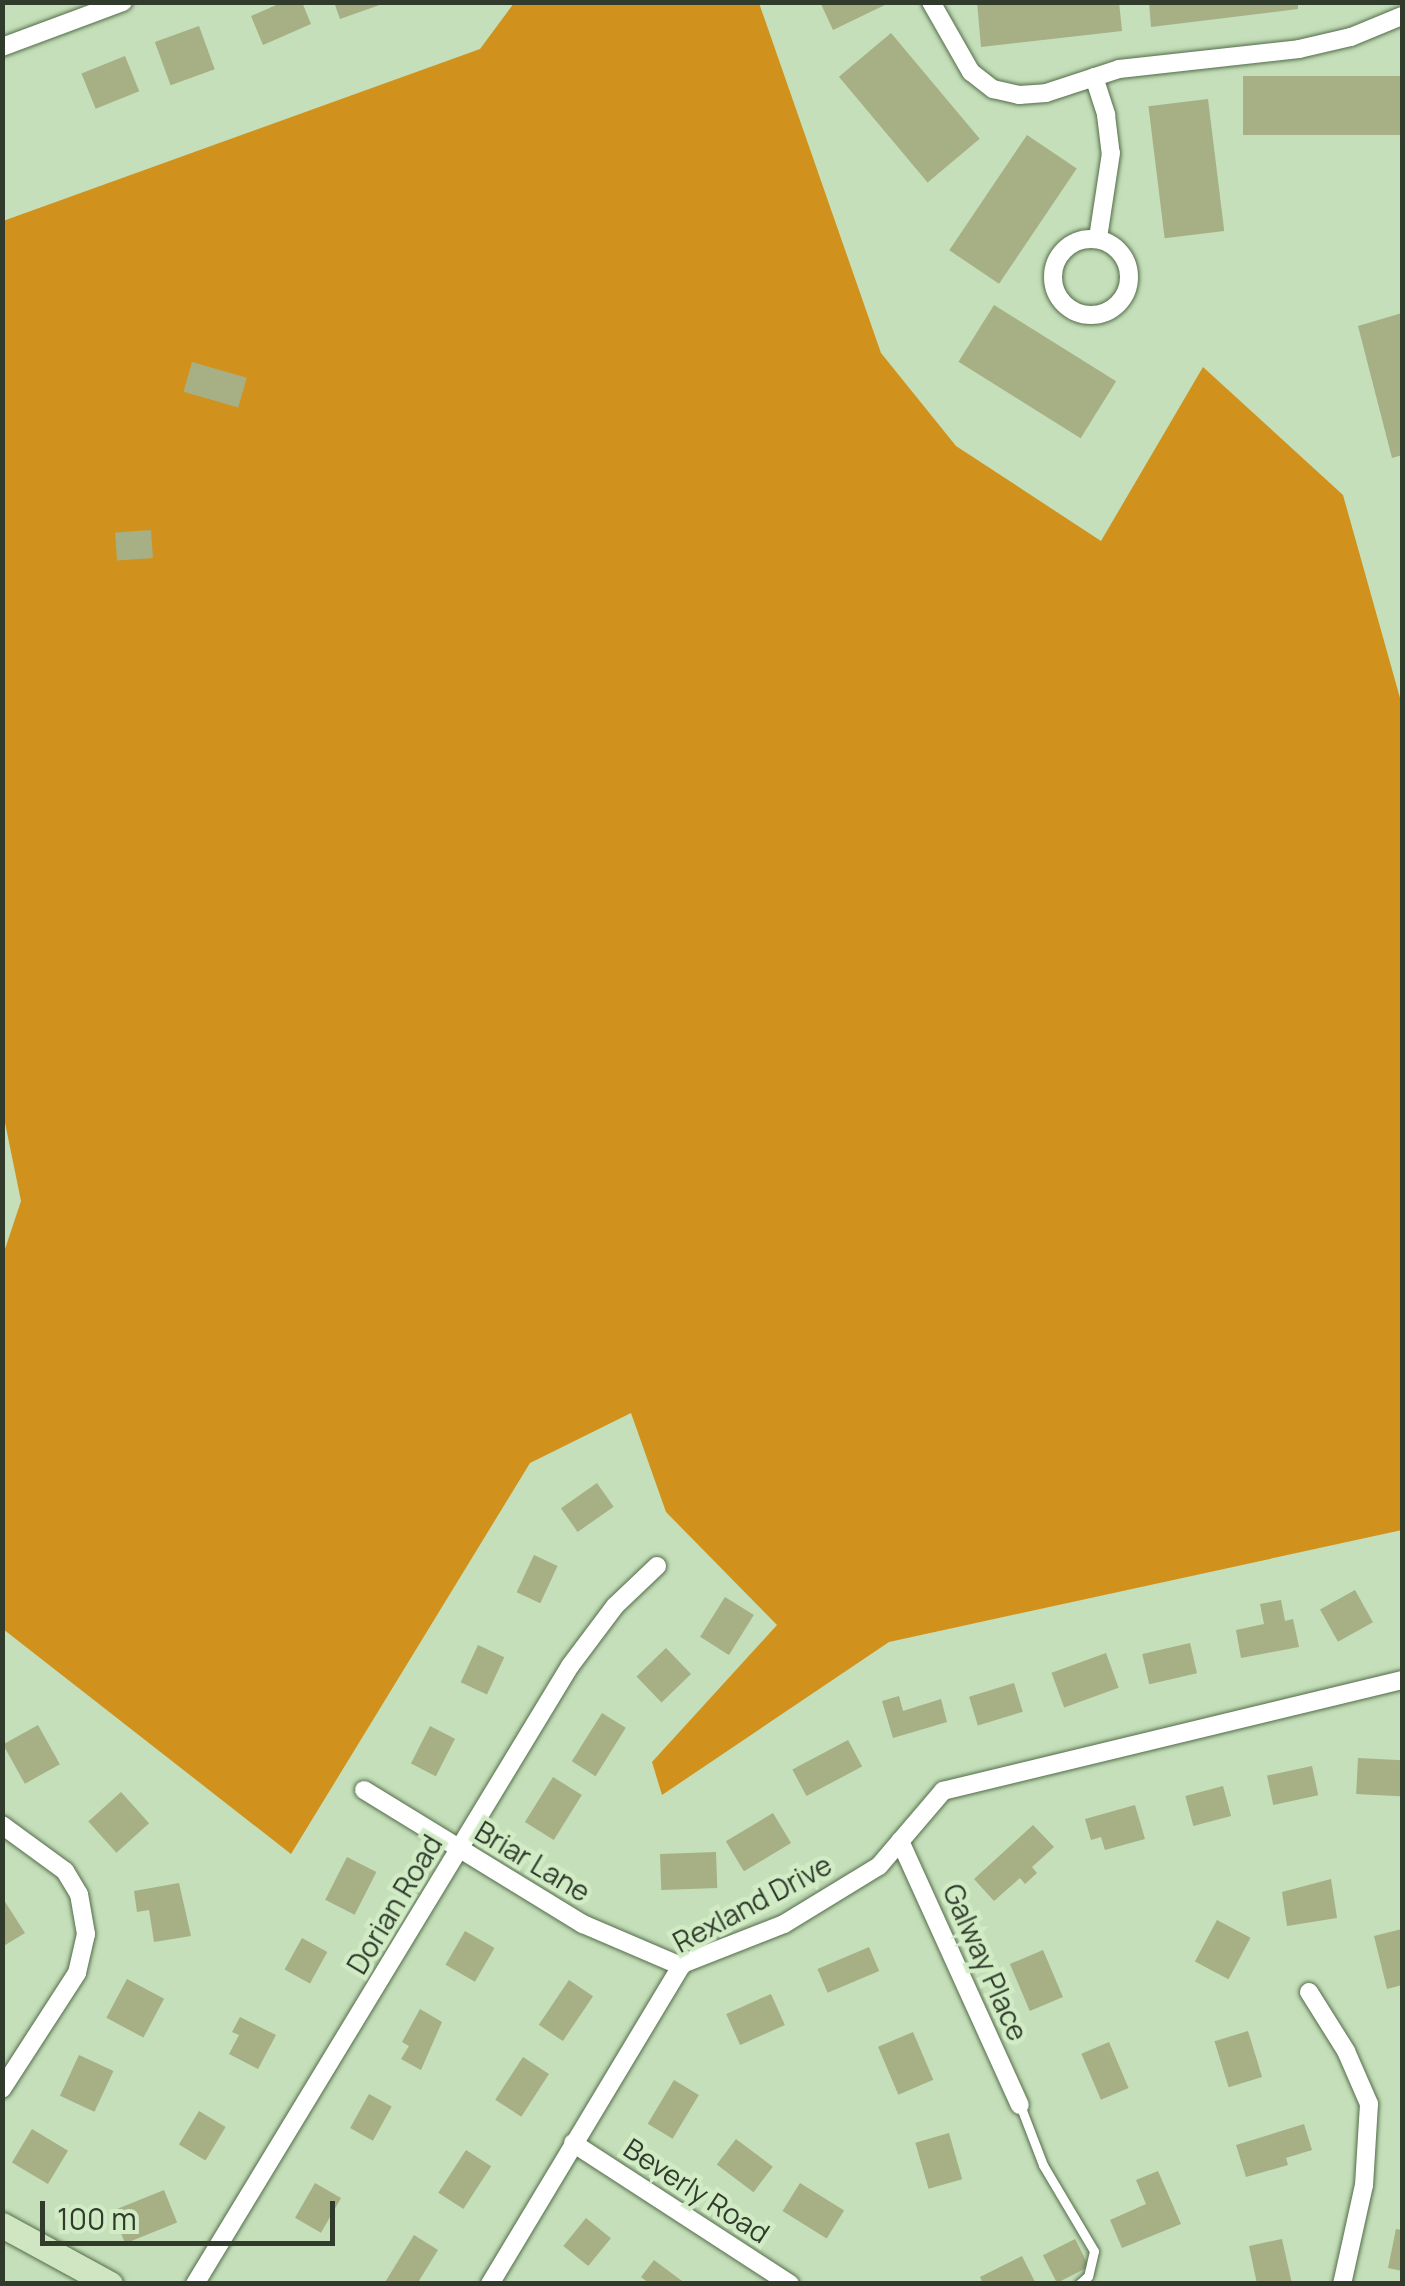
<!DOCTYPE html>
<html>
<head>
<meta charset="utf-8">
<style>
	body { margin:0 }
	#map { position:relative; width:1405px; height:2286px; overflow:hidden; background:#c4dfb9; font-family:Manrope,sans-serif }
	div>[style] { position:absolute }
	.forest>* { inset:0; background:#d1921d }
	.building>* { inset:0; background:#a7af85; transform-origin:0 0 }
	.roads { filter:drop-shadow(0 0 2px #546c4a) drop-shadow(0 0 2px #546c4a) }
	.lane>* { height:9px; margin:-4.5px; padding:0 4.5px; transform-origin:4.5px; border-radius:4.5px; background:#fff }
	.street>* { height:18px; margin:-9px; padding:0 9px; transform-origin:9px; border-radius:9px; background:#fff }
	.street>.ring { margin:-9px; padding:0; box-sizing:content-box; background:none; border:18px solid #fff; border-radius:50% }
	.secondary>* { height:25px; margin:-12.5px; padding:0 12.5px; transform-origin:12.5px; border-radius:12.5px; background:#d0e6c3 }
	span { translate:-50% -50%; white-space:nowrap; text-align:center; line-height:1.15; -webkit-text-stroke:9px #d1ecc5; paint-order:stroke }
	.street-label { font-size:28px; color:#303b2c }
	.frame { position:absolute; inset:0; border:5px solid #303b2c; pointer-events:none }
	.scale { position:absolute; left:40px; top:2201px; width:295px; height:45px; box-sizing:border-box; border:5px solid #303b2c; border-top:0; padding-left:12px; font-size:30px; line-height:35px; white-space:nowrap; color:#303b2c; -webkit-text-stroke:8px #d1ecc5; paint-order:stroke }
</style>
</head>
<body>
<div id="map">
	<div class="forest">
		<div style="clip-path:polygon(514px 3px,759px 3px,881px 353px,956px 446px,1101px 541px,1203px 367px,1343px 495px,1402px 705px,1402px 1530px,889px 1642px,662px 1795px,652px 1762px,777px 1625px,666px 1512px,631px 1413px,530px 1463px,291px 1854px,3px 1629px,2px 1258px,21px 1201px,3px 1113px,3px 221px,480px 49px)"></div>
	</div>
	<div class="building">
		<div style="clip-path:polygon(283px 2px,302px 2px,311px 24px,263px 45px,251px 16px)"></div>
		<div style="clip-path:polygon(334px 2px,384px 2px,385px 3px,340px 19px)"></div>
		<div style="clip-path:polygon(820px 2px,891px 2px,833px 30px)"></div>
		<div style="clip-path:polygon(977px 2px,1119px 2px,1122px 31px,981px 47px)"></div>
		<div style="clip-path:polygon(1149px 2px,1298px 2px,1298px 9px,1151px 27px)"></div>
		<div style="left:199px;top:26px;width:46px;height:47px;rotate:70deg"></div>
		<div style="left:891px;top:33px;width:138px;height:68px;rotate:50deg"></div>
		<div style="left:125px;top:56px;width:38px;height:47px;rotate:68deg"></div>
		<div style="left:1402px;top:76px;width:59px;height:159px;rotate:90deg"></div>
		<div style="left:1208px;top:99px;width:133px;height:60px;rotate:83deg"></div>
		<div style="left:1027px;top:135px;width:60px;height:139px;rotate:34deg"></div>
		<div style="left:994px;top:305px;width:144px;height:67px;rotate:32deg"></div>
		<div style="clip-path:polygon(1402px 313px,1402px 455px,1392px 458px,1358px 326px)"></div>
		<div style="left:192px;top:362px;width:57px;height:31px;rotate:16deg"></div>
		<div style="left:151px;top:530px;width:28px;height:36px;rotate:86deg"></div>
		<div style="left:597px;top:1483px;width:29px;height:44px;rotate:55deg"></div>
		<div style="left:534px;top:1555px;width:26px;height:41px;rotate:25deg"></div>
		<div style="left:1355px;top:1590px;width:37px;height:40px;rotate:61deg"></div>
		<div style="left:725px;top:1597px;width:34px;height:47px;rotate:32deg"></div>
		<div style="clip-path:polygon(1281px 1600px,1285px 1621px,1293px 1619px,1299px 1647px,1241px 1658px,1236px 1630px,1264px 1624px,1260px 1604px)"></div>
		<div style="left:1190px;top:1643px;width:31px;height:49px;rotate:77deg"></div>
		<div style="left:478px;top:1645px;width:29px;height:41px;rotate:25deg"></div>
		<div style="left:666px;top:1648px;width:36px;height:41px;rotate:46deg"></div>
		<div style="left:1106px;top:1653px;width:37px;height:58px;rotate:70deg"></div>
		<div style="left:1014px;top:1683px;width:30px;height:47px;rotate:73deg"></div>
		<div style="clip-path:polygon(899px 1696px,903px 1711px,941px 1699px,947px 1722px,893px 1738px,882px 1701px)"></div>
		<div style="left:602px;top:1713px;width:28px;height:57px;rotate:32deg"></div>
		<div style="left:38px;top:1725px;width:45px;height:40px;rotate:61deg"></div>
		<div style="left:430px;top:1726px;width:28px;height:42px;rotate:27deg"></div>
		<div style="left:848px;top:1740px;width:30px;height:63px;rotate:62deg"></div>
		<div style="left:1358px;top:1758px;width:44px;height:36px;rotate:3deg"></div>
		<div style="left:1312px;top:1766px;width:30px;height:46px;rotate:78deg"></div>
		<div style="left:553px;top:1777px;width:34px;height:53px;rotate:32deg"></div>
		<div style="left:1223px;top:1786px;width:31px;height:39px;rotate:75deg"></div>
		<div style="left:121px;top:1792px;width:42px;height:44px;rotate:48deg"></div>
		<div style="clip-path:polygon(1135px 1805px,1145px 1839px,1105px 1850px,1101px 1837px,1091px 1840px,1085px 1819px)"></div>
		<div style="left:773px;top:1813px;width:35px;height:55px;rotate:59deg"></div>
		<div style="clip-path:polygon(1033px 1825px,1054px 1847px,1032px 1867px,1037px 1873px,1025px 1884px,1020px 1878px,994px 1901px,974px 1879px)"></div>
		<div style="left:716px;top:1852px;width:36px;height:56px;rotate:88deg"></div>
		<div style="left:347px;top:1857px;width:33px;height:48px;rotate:27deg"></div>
		<div style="clip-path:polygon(1331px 1879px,1337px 1918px,1287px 1926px,1282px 1892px)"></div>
		<div style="clip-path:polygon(179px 1883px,191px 1936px,154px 1942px,149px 1910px,137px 1912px,134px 1891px)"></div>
		<div style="clip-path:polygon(2px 1897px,25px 1933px,2px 1947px)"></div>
		<div style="left:1217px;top:1920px;width:38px;height:47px;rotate:28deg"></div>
		<div style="clip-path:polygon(1402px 1929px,1402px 1985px,1387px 1989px,1374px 1936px)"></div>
		<div style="left:465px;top:1931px;width:34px;height:39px;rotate:30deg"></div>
		<div style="left:302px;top:1938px;width:29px;height:36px;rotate:29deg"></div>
		<div style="left:869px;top:1947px;width:26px;height:56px;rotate:67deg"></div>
		<div style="left:1043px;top:1950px;width:51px;height:36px;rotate:67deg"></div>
		<div style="left:127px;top:1979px;width:42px;height:44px;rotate:28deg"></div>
		<div style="left:569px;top:1980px;width:29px;height:54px;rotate:34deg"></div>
		<div style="left:771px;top:1994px;width:34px;height:49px;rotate:66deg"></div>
		<div style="clip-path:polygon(420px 2009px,442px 2022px,421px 2070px,401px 2059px,409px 2046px,402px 2042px)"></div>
		<div style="clip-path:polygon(240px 2017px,276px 2035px,258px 2069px,229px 2054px,239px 2035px,232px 2032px)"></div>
		<div style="left:1248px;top:2031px;width:48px;height:35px;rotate:73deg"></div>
		<div style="left:913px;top:2032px;width:52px;height:38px;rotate:67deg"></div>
		<div style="left:1109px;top:2042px;width:50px;height:30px;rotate:67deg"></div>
		<div style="left:79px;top:2055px;width:38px;height:45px;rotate:25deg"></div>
		<div style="left:523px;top:2057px;width:31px;height:51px;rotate:33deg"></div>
		<div style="left:674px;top:2080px;width:29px;height:51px;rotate:31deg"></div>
		<div style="left:369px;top:2094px;width:26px;height:39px;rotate:29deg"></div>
		<div style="left:199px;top:2111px;width:31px;height:39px;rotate:31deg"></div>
		<div style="clip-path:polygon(1304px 2124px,1312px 2150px,1286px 2158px,1288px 2165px,1246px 2177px,1236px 2145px)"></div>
		<div style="left:32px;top:2129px;width:42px;height:39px;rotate:31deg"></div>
		<div style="left:949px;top:2133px;width:48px;height:35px;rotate:74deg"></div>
		<div style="left:736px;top:2139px;width:46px;height:32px;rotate:37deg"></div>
		<div style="left:466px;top:2150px;width:30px;height:51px;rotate:33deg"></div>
		<div style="clip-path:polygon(1158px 2171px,1181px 2224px,1122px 2248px,1110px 2220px,1146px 2204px,1136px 2180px)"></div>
		<div style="left:315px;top:2183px;width:30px;height:40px;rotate:30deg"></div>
		<div style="left:800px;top:2183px;width:52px;height:33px;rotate:32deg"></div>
		<div style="left:164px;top:2190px;width:35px;height:56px;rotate:68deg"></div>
		<div style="left:586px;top:2218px;width:32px;height:36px;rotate:39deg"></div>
		<div style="clip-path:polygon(1396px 2229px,1402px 2230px,1402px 2271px,1388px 2268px)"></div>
		<div style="clip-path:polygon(414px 2235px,438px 2250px,417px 2284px,384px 2284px)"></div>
		<div style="left:1075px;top:2239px;width:31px;height:36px;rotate:63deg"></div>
		<div style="clip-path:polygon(1282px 2239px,1292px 2284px,1257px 2284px,1249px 2246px)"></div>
		<div style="clip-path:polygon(1022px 2256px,1036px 2284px,983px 2284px,980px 2277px)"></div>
		<div style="clip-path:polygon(654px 2260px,686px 2284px,650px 2284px,641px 2277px)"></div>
	</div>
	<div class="roads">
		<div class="lane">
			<div style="left:1020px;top:2105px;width:64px;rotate:69deg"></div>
			<div style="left:1043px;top:2165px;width:100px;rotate:59.3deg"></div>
			<div style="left:1094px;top:2251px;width:26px;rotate:103deg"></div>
			<div style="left:1088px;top:2276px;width:12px;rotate:138deg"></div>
		</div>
		<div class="street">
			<div style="left:931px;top:2px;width:81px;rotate:60.3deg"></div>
			<div style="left:971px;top:72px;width:28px;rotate:38deg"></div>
			<div style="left:993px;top:89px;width:27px;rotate:13deg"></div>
			<div style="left:1019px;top:95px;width:27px;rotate:-4deg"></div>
			<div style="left:1046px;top:93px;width:77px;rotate:-18.2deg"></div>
			<div style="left:1119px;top:69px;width:181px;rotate:-6.3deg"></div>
			<div style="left:1299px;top:49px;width:53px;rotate:-13deg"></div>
			<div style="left:1351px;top:37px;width:55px;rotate:-22.4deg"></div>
			<div style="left:2px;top:47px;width:129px;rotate:-20.4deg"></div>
			<div style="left:1094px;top:77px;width:40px;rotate:72deg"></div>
			<div style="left:1106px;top:115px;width:38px;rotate:83deg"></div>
			<div style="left:1111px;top:153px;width:86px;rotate:98.7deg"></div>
			<div class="ring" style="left:1053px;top:239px;width:58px;height:58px"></div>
			<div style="left:364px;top:1790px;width:257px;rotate:31.5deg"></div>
			<div style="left:583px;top:1924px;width:107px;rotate:23.2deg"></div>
			<div style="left:2px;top:1825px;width:78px;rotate:36.1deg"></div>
			<div style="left:65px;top:1871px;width:27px;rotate:59deg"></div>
			<div style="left:79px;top:1894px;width:41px;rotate:80.1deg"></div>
			<div style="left:86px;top:1934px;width:40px;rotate:103deg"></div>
			<div style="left:77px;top:1973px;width:138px;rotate:122.9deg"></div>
			<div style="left:900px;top:1841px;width:290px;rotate:65.6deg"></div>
			<div style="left:1309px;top:1992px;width:70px;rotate:57.9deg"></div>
			<div style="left:1346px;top:2051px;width:58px;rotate:66.5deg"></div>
			<div style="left:1369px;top:2104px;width:81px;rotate:93.5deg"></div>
			<div style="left:1364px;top:2185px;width:101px;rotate:102.5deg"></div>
			<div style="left:573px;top:2143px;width:259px;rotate:33deg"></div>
			<div style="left:195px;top:2284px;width:723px;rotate:-58.75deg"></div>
			<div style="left:570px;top:1666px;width:75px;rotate:-53.1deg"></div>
			<div style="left:615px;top:1606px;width:58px;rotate:-43.6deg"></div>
			<div style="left:490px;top:2284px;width:373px;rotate:-59deg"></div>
			<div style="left:682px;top:1964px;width:110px;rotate:-21.4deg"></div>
			<div style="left:784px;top:1924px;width:111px;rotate:-31.4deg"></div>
			<div style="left:879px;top:1866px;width:99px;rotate:-49.5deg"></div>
			<div style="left:943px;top:1791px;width:472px;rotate:-13.6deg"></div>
		</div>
		<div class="secondary">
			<div style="left:2px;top:2225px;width:123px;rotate:28.6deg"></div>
		</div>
	</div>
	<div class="street-label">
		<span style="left:533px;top:1861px;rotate:31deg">Briar Lane</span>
		<span style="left:752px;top:1903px;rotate:-28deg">Rexland Drive</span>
		<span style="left:394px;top:1904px;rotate:-59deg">Dorian Road</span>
		<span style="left:986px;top:1962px;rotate:66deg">Galway Place</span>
		<span style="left:697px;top:2190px;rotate:33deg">Beverly Road</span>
	</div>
	<div class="frame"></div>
	<div class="scale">100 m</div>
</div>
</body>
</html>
